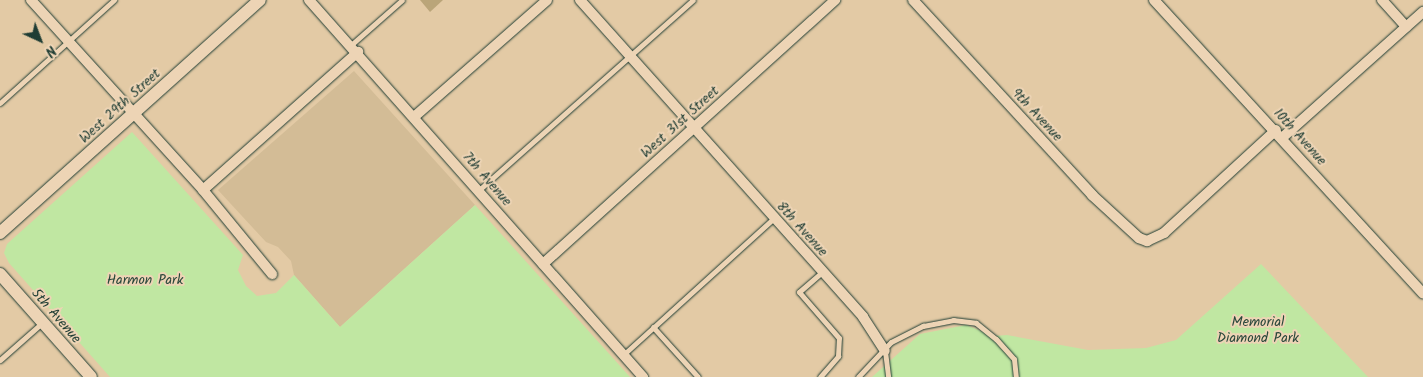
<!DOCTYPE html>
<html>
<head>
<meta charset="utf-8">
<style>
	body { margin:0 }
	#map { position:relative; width:1423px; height:377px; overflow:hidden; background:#e3caa5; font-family:Kalam,sans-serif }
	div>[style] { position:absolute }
	.built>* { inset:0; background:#d3bc96 }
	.green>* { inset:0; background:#c0e7a2 }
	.building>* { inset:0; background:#baa579 }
	.roads { filter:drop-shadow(0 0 1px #1f3d34) drop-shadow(0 0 1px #1f3d34) }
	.service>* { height:5px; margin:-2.5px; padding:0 2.5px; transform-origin:2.5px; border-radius:2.5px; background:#edd4b5 }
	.minor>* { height:10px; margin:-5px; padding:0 5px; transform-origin:5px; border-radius:5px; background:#edd4b5 }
	.tertiary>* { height:12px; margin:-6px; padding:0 6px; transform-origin:6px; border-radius:6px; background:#edd4b5 }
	span { translate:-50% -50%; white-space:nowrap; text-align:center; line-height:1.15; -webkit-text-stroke:4px #edd4b5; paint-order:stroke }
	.street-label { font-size:14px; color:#1f3d34 }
	.park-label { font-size:14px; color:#27463a }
	.north { position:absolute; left:15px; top:15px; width:50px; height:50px; -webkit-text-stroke:4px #edd4b5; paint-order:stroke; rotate:137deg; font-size:14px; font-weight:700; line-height:20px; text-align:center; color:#1f3d34 }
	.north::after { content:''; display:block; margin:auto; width:18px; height:22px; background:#1f3d34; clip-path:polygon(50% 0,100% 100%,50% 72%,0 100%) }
</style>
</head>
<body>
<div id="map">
	<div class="built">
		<div style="clip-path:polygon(354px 71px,475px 205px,340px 327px,294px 275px,291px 261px,278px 247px,266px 242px,218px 190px)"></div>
	</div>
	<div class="green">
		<div style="clip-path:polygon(132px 132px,243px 255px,238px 270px,246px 286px,257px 296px,276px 293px,294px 275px,340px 327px,475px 205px,630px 377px,110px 377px,9px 263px,4px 253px,7px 244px)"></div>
		<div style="clip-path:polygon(1261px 264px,1368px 377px,872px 377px,920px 334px,966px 325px,994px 336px,1007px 335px,1088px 350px,1146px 348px,1176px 340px)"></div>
	</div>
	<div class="building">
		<div style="clip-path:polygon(420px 0,443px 0,430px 12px)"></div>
	</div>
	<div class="roads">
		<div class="service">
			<div style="left:351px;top:45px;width:68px;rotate:-41.4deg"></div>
			<div style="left:0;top:103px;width:154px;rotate:-42.1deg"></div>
			<div style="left:479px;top:190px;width:286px;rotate:-41.6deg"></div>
			<div style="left:653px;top:327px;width:67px;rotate:48deg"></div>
			<div style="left:885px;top:351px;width:26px;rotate:83deg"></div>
			<div style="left:623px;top:355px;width:204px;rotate:-42.2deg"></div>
			<div style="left:0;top:360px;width:56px;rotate:-41.4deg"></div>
			<div style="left:820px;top:377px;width:28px;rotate:-49deg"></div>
			<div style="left:838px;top:356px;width:18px;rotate:-87deg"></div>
			<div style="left:839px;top:338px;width:61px;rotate:-131deg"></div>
			<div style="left:799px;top:292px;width:30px;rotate:-41deg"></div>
			<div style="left:858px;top:377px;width:48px;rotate:-46.7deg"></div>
			<div style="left:891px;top:342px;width:36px;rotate:-27deg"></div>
			<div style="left:923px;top:326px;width:31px;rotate:-11deg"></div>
			<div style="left:953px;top:320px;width:23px;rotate:7deg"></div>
			<div style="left:976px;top:323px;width:26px;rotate:39deg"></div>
			<div style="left:996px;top:339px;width:27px;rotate:48deg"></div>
			<div style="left:1014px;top:359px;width:18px;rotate:84deg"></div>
		</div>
		<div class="minor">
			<div style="left:31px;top:0;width:256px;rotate:47.8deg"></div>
			<div style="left:203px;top:190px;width:109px;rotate:50.6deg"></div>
			<div style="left:309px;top:0;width:504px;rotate:48.46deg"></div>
			<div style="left:580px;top:0;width:425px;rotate:48.2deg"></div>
			<div style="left:863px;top:317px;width:40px;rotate:57.1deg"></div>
			<div style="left:913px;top:0;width:265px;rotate:47.4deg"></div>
			<div style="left:1092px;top:195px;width:64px;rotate:42.5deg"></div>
			<div style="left:1139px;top:238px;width:9px;rotate:21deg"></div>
			<div style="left:1147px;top:241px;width:19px;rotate:-25deg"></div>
			<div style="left:1164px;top:233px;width:152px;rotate:-42.6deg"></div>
			<div style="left:1154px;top:0;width:398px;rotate:47.5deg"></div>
			<div style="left:1382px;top:0;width:36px;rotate:48deg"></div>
			<div style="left:414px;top:117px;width:177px;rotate:-41.3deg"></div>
			<div style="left:1283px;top:137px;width:188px;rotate:-41.8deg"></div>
			<div style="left:203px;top:190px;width:208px;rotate:-41.7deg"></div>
			<div style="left:543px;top:264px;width:394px;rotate:-42.1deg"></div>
		</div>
		<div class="tertiary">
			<div style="left:0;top:233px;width:349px;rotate:-41.9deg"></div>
			<div style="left:0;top:274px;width:137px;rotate:48.5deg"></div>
		</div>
	</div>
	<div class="street-label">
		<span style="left:120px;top:106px;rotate:-42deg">West 29th Street</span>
		<span style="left:1037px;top:115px;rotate:47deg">9th Avenue</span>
		<span style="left:680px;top:122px;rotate:-42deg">West 31st Street</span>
		<span style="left:1300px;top:137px;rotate:48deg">10th Avenue</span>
		<span style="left:487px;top:179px;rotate:49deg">7th Avenue</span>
		<span style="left:802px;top:229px;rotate:48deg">8th Avenue</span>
		<span style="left:56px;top:316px;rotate:49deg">5th Avenue</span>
	</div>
	<div class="park-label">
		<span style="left:145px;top:280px">Harmon Park</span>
		<span style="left:1258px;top:330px">Memorial<br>Diamond Park</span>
	</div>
	<div class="north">N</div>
</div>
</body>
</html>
